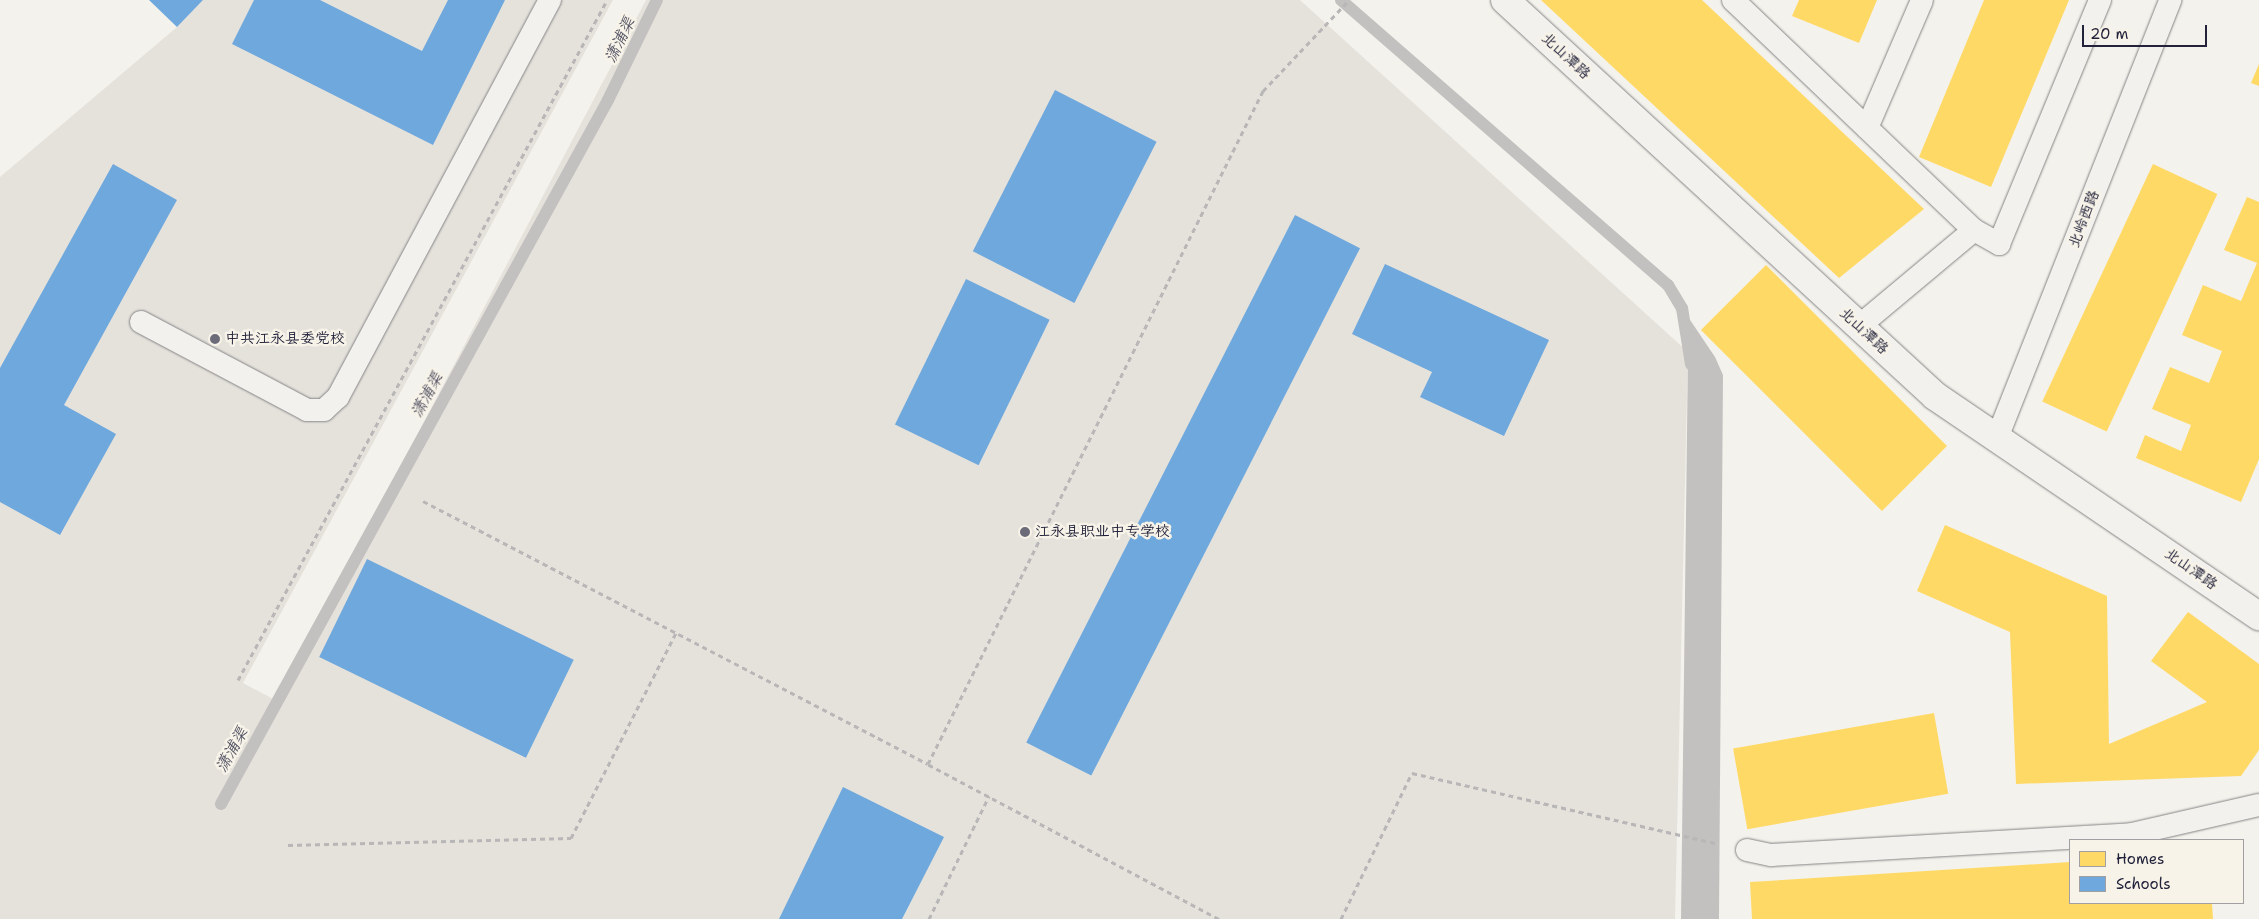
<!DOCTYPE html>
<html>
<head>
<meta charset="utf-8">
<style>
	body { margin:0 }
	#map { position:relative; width:2259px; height:919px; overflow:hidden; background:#f4f2ec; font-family:"Shantell Sans","LXGW WenKai TC",sans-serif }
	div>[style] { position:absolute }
	.built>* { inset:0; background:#e5e2dc }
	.water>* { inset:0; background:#c3c0c0 }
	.homes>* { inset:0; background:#ffd966; transform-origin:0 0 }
	.schools>* { inset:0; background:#6fa8dc; transform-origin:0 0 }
	.stream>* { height:12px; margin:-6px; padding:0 6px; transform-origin:6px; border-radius:6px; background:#c3c0c0 }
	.path>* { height:3px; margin-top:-1.5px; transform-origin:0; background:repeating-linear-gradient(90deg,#b8b6b6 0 5px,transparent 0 9px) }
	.roads { filter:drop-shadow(0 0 1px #858486) drop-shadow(0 0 1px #858486) }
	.lane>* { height:22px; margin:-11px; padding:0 11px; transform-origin:11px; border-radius:11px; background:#f2f1ed }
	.secondary>* { height:28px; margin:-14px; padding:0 14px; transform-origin:14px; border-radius:14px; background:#f2f1ed }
	.dots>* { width:14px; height:14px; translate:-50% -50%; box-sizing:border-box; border:2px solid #f7f3e8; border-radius:50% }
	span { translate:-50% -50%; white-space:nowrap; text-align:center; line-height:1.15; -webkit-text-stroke:5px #f7f3e8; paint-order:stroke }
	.street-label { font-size:15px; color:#22223b }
	.poi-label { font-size:15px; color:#22223b }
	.left { translate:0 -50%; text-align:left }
	.water-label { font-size:16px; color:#535263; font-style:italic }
	.legend { position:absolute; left:2069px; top:839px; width:175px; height:65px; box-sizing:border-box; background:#f7f3e8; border:1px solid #a29fa3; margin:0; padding:6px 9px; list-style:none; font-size:15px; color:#22223b }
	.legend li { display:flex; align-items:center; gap:10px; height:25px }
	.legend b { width:25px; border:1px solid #a29fa3 }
	.scale { position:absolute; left:2082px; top:25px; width:125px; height:22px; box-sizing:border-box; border:2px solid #22223b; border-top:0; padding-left:6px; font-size:15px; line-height:18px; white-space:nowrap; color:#22223b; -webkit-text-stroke:4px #f7f3e8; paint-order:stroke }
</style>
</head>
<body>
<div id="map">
	<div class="built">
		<div style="clip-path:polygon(203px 0,613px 0,243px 683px,277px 701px,646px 0,1300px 0,1688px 352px,1675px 919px,0 919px,0 177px,177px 27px)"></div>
	</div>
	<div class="water">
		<div style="clip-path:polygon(1682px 308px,1715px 357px,1723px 375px,1719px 919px,1681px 919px,1688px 352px,1691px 349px)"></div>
	</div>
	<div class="homes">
		<div style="clip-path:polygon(1541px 0,1702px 0,1924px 209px,1839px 278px)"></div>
		<div style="clip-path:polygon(1799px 0,1877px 0,1859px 43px,1792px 16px)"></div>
		<div style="clip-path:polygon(1984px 0,2069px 0,1991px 187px,1919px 157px)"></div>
		<div style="clip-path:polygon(2259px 64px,2259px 86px,2251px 83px)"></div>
		<div style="left:2153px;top:164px;width:71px;height:262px;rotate:25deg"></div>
		<div style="clip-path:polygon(2247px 197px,2259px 202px,2259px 459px,2241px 502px,2136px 458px,2145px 435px,2181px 451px,2191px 425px,2152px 409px,2170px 367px,2209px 383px,2222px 351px,2182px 335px,2203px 285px,2241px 301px,2257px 263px,2224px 250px)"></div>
		<div style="left:1766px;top:265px;width:256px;height:92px;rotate:45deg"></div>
		<div style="clip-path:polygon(1945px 525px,2107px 596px,2109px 744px,2207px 702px,2151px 661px,2188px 612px,2259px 664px,2259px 750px,2241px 776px,2016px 784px,2010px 632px,1917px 591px)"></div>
		<div style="left:1934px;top:713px;width:82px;height:204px;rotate:80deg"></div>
		<div style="clip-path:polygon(2070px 862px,2070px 903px,2212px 903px,2213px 919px,1752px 919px,1750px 882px)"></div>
	</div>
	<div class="schools">
		<div style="clip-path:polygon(149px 0,203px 0,177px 27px)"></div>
		<div style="clip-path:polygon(254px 0,320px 0,422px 51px,448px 0,505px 0,433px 145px,232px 44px)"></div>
		<div style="left:1055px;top:90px;width:114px;height:181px;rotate:27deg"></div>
		<div style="clip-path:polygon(113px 164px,177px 200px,64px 405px,116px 434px,60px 535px,0 502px,0 368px)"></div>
		<div style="left:1295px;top:215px;width:73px;height:592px;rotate:27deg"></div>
		<div style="clip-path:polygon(1385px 264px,1549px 340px,1504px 436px,1420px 397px,1432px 372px,1352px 334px)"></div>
		<div style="left:966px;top:279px;width:93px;height:162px;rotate:26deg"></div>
		<div style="left:367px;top:559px;width:230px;height:109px;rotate:26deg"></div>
		<div style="clip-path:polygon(843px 787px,944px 837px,902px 919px,779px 919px)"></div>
	</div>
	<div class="stream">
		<div style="left:1341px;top:0;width:434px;rotate:41.1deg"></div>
		<div style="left:1668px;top:285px;width:27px;rotate:59deg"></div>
		<div style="left:1682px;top:308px;width:57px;rotate:80.9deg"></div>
		<div style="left:221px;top:804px;width:803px;rotate:-61.2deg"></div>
		<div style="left:608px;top:100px;width:111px;rotate:-63.9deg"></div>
	</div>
	<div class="path">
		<div style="left:423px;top:501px;width:569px;rotate:27.51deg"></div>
		<div style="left:238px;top:680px;width:774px;rotate:-61.51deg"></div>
		<div style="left:288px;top:845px;width:283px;rotate:-1.4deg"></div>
		<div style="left:571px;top:838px;width:230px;rotate:-62.9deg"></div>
		<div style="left:929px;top:919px;width:137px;rotate:-64deg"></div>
		<div style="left:1219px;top:919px;width:330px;rotate:-152deg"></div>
		<div style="left:928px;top:764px;width:752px;rotate:-63.54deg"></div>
		<div style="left:1263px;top:91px;width:125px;rotate:-46.6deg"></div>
		<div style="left:1341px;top:919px;width:162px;rotate:-64.1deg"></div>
		<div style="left:1412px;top:773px;width:312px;rotate:13deg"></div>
	</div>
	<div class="roads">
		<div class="lane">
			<div style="left:1733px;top:0;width:333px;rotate:43.7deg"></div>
			<div style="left:1974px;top:230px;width:150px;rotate:140.1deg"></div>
			<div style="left:1867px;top:128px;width:139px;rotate:-66.7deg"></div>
			<div style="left:1974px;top:230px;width:29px;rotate:29deg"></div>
			<div style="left:1999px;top:244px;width:264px;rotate:-67.5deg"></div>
			<div style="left:141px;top:322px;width:188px;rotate:27.9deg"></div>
			<div style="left:307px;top:410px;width:17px"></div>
			<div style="left:324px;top:410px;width:19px;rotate:-43deg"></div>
			<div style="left:338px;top:397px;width:450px;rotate:-61.9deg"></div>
			<div style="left:1997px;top:438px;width:471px;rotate:-68.4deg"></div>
			<div style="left:1747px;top:850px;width:25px;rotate:12deg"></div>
			<div style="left:1771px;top:855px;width:362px;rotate:-3.3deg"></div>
			<div style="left:2132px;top:834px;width:130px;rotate:-12.9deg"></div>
		</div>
		<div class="secondary">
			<div style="left:1505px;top:0;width:585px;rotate:42.64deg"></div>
			<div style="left:1935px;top:396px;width:392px;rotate:34.2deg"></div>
		</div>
	</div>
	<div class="dots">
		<div style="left:215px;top:339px;background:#6c6b79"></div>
		<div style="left:1025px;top:532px;background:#6c6b79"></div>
	</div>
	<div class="street-label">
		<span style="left:1566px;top:56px;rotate:43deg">北山潭路</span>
		<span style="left:2084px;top:219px;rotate:-69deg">北岭西路</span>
		<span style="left:1864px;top:331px;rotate:43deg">北山潭路</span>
		<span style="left:2191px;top:569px;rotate:35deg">北山潭路</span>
	</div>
	<div class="poi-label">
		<span class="left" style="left:225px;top:339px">中共江永县委党校</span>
		<span class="left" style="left:1035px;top:532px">江永县职业中专学校</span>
	</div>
	<div class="water-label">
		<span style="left:620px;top:40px;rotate:-64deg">潇浦渠</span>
		<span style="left:427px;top:395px;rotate:-61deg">潇浦渠</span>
		<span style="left:232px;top:750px;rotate:-61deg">潇浦渠</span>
	</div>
	<ul class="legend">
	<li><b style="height:14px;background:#ffd966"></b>Homes</li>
	<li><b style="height:14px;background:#6fa8dc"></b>Schools</li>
	</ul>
	<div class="scale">20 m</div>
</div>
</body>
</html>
